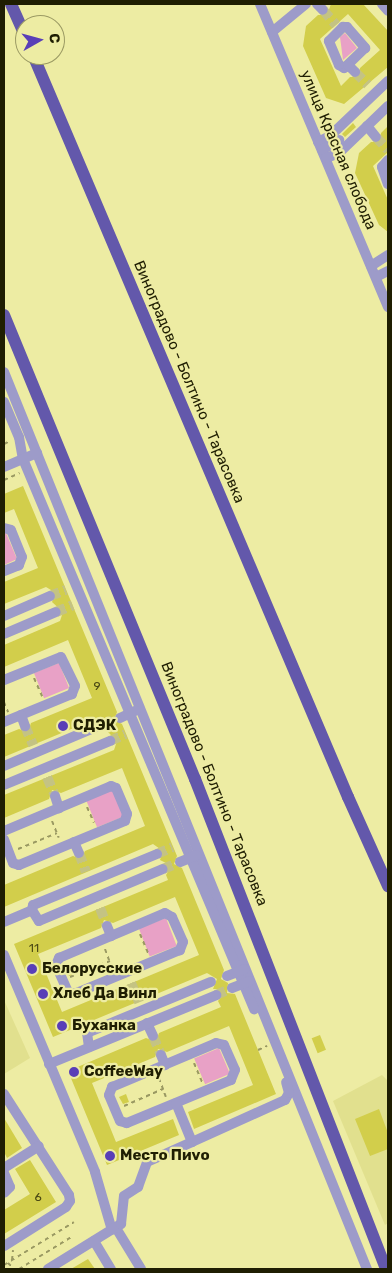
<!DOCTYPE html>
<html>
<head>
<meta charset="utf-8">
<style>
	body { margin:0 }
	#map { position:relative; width:392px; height:1273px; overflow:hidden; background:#edeca3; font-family:Rubik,sans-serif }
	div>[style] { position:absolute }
	.built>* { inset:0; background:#e1e08e }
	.green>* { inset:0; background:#e8a1c6; transform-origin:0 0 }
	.building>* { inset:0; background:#d2ce4b; transform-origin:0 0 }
	.minor-tunnel>* { height:10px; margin-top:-5px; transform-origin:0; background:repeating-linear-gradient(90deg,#c4c383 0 10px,transparent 0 15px) }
	.path>* { height:2px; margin-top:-1px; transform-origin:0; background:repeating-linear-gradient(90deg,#9a9962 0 4px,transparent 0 8px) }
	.minor>* { height:10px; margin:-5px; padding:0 5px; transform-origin:5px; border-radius:5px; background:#9d9bc9 }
	.major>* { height:12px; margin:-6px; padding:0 6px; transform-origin:6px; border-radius:6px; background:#6358ab }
	.dots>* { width:14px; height:14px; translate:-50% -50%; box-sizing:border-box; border:2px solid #edeca3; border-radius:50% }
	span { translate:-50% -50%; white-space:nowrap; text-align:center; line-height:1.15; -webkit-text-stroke:4.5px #edeca3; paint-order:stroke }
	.number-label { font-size:12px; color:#4c4a14 }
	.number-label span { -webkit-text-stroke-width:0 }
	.street-label { font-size:15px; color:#1f1e02 }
	.poi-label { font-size:15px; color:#1f1e02; font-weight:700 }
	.left { translate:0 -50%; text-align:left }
	.frame { position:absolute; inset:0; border:5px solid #1f1e02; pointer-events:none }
	.north { position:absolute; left:15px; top:15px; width:50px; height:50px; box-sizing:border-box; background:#edeca3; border:1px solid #9b9a63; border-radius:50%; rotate:83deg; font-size:14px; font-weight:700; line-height:20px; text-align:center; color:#1f1e02 }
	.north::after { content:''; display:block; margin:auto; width:18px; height:22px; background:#593fb7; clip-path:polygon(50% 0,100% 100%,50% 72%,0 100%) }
</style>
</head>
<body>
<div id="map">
	<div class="built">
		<div style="clip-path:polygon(4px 1000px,30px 1058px,4px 1074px)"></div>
		<div style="clip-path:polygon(382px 1075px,388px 1081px,388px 1223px,385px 1225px,333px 1101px)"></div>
	</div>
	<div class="green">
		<div style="clip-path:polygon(345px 33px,357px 48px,343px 60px,340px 37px)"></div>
		<div style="clip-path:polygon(6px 533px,17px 559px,4px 565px,4px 534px)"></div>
		<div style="left:59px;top:663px;width:27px;height:27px;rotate:68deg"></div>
		<div style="left:114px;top:789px;width:29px;height:30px;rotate:68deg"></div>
		<div style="left:166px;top:918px;width:30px;height:29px;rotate:69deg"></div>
		<div style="left:219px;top:1048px;width:28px;height:27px;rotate:67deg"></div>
	</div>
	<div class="building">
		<div style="clip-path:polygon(evenodd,331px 4px,363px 4px,388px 31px,388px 67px,344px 104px,326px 98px,303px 46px,306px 26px,318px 15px,327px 15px,331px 4px,348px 14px,380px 50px,360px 68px,359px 77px,350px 77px,341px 86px,320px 39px,348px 14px)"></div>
		<div style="clip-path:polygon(353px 123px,356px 127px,345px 137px,342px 134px)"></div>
		<div style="clip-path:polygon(388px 126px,388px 152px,373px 166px,388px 200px,388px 232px,379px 225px,355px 173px,359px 153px,371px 142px,381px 142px,381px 133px)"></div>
		<div style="clip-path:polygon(evenodd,23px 486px,117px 712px,114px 720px,122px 724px,177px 856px,174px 864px,182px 868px,224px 970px,221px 979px,228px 983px,227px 993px,235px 994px,276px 1094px,194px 1129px,188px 1112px,253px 1085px,229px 1026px,167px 1052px,158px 1049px,155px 1057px,92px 1083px,116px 1142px,173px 1119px,179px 1135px,107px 1165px,68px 1071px,146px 1038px,156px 1042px,159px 1033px,221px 1007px,218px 1001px,223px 995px,220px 989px,213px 989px,217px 979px,207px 973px,53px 1037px,14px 944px,168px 880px,166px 875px,170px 869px,168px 864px,160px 860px,163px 851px,153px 844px,4px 907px,4px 885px,73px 856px,81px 859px,85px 851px,145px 826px,122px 768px,61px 793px,52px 790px,49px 799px,4px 818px,4px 795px,114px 750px,117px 741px,106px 730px,109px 721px,100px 717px,4px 757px,4px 735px,19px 729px,28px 732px,31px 723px,92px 698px,68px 640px,4px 667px,4px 645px,60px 621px,63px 612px,52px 602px,56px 593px,46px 587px,4px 604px,4px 582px,38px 568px,14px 509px,4px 513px,4px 494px,23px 486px,175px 897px,199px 955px,62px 1012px,38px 954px,101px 928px,104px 920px,113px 923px,175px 897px)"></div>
		<div style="clip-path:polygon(73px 966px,76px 974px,69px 976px,66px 969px)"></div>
		<div style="left:320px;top:1035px;width:16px;height:9px;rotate:68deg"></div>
		<div style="clip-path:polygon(126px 1094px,129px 1102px,123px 1104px,119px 1097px)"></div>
		<div style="clip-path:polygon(379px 1109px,388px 1133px,388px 1149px,370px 1156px,355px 1119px)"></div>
		<div style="clip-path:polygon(4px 1118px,22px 1148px,7px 1158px,4px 1152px)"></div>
		<div style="clip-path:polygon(30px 1160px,56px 1202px,4px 1234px,4px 1210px,30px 1194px,15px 1169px)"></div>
		<div style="clip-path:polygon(88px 1259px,95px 1269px,71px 1269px)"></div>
	</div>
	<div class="minor-tunnel">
		<div style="left:323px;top:10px;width:20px;rotate:49deg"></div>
		<div style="left:355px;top:72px;width:18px;rotate:45deg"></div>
		<div style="left:376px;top:137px;width:18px;rotate:47deg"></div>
		<div style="left:50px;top:596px;width:17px;rotate:-21deg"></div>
		<div style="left:56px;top:612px;width:18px;rotate:-22deg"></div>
		<div style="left:103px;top:724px;width:18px;rotate:-19deg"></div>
		<div style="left:25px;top:726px;width:21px;rotate:67deg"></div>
		<div style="left:110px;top:741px;width:17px;rotate:-24deg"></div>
		<div style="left:47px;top:777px;width:21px;rotate:67deg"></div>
		<div style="left:79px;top:853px;width:20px;rotate:70deg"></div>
		<div style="left:157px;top:854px;width:17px;rotate:-24deg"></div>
		<div style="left:163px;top:869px;width:18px;rotate:-22deg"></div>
		<div style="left:100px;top:908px;width:19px;rotate:69deg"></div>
		<div style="left:131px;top:983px;width:21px;rotate:67deg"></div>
		<div style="left:216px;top:995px;width:17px;rotate:-24deg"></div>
		<div style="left:153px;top:1036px;width:21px;rotate:67deg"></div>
	</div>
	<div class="path">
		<div style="left:4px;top:444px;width:7px;rotate:-27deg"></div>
		<div style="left:4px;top:480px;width:17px;rotate:-24deg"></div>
		<div style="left:34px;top:678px;width:20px;rotate:66deg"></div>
		<div style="left:4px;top:702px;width:11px;rotate:68deg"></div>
		<div style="left:87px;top:807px;width:17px;rotate:66deg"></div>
		<div style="left:52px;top:821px;width:18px;rotate:68deg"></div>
		<div style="left:18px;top:849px;width:42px;rotate:-22.3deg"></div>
		<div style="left:140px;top:934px;width:21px;rotate:67deg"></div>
		<div style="left:105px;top:949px;width:20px;rotate:70deg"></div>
		<div style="left:70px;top:977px;width:43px;rotate:-21.8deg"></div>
		<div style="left:258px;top:1050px;width:10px;rotate:-24deg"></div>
		<div style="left:194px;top:1063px;width:21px;rotate:67deg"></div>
		<div style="left:159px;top:1078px;width:20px;rotate:70deg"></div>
		<div style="left:124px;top:1106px;width:43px;rotate:-23.6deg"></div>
		<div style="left:12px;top:1260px;width:10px;rotate:-84deg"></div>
		<div style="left:8px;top:1263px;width:8px;rotate:45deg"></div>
		<div style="left:4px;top:1265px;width:82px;rotate:-31.6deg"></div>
		<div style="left:19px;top:1269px;width:63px;rotate:-31.4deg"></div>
	</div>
	<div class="minor">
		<div style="left:260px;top:4px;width:329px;rotate:67.1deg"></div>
		<div style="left:317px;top:4px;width:8px;rotate:45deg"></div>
		<div style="left:382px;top:4px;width:9px;rotate:49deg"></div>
		<div style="left:343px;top:27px;width:4px"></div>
		<div style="left:347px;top:27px;width:28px;rotate:49deg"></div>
		<div style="left:365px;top:48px;width:29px;rotate:136deg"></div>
		<div style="left:344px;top:68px;width:6px;rotate:-149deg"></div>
		<div style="left:339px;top:65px;width:26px;rotate:-113deg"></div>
		<div style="left:329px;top:41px;width:20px;rotate:-45deg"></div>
		<div style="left:272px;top:32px;width:44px;rotate:-39.5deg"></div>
		<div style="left:348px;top:65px;width:10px;rotate:45deg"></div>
		<div style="left:367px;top:126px;width:14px;rotate:51deg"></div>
		<div style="left:318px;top:142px;width:13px;rotate:-27deg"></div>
		<div style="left:330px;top:136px;width:80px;rotate:-43.5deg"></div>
		<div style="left:322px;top:150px;width:20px;rotate:-30deg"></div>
		<div style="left:326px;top:158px;width:14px;rotate:-21deg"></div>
		<div style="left:339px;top:153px;width:68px;rotate:-43.8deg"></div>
		<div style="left:388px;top:160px;width:9px;rotate:131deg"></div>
		<div style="left:382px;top:167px;width:18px;rotate:71deg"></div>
		<div style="left:371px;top:266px;width:20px;rotate:-33deg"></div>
		<div style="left:376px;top:277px;width:13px;rotate:-27deg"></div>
		<div style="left:4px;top:372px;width:968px;rotate:67.97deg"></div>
		<div style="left:4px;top:402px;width:38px;rotate:67deg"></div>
		<div style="left:19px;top:437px;width:22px;rotate:80deg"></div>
		<div style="left:23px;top:459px;width:597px;rotate:67.22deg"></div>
		<div style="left:4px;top:467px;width:36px;rotate:-23deg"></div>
		<div style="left:4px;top:528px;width:7px;rotate:16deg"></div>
		<div style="left:11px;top:530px;width:29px;rotate:68deg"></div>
		<div style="left:22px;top:557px;width:9px;rotate:111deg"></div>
		<div style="left:19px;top:565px;width:16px;rotate:158deg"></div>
		<div style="left:4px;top:616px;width:50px;rotate:-23.5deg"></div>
		<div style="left:4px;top:634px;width:56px;rotate:-22.9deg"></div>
		<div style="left:4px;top:680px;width:61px;rotate:-22deg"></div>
		<div style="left:61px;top:657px;width:32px;rotate:64deg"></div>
		<div style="left:75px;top:686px;width:9px;rotate:111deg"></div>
		<div style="left:72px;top:694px;width:74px;rotate:157.6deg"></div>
		<div style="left:21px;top:715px;width:12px;rotate:70deg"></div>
		<div style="left:120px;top:718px;width:17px;rotate:-25deg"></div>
		<div style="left:4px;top:766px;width:108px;rotate:-23deg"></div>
		<div style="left:4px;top:785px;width:115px;rotate:-22.5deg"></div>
		<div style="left:55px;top:796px;width:13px;rotate:72deg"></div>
		<div style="left:4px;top:831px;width:116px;rotate:-22.8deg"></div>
		<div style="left:111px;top:786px;width:5px;rotate:22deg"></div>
		<div style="left:116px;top:788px;width:28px;rotate:67deg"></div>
		<div style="left:127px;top:814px;width:7px;rotate:106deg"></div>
		<div style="left:125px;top:821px;width:115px;rotate:157.5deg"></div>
		<div style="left:19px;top:865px;width:6px;rotate:-162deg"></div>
		<div style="left:13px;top:863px;width:25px;rotate:-111deg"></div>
		<div style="left:74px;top:842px;width:12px;rotate:66deg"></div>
		<div style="left:157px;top:854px;width:134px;rotate:157.6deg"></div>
		<div style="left:33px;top:905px;width:5px;rotate:101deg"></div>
		<div style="left:32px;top:910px;width:13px;rotate:58deg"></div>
		<div style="left:39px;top:921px;width:134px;rotate:-22.8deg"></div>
		<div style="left:180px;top:862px;width:18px;rotate:-22deg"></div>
		<div style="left:165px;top:913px;width:8px;rotate:30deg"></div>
		<div style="left:172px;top:917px;width:27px;rotate:66deg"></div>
		<div style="left:183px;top:942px;width:9px;rotate:111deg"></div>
		<div style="left:180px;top:950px;width:115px;rotate:157.5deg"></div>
		<div style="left:74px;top:994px;width:6px;rotate:-162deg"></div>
		<div style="left:68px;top:992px;width:30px;rotate:-114deg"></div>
		<div style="left:56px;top:965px;width:8px;rotate:-67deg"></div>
		<div style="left:59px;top:958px;width:115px;rotate:-23deg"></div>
		<div style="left:4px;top:922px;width:30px;rotate:-23deg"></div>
		<div style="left:107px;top:926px;width:11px;rotate:68deg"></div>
		<div style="left:4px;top:955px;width:235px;rotate:67.2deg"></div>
		<div style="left:95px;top:1172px;width:60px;rotate:73.7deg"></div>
		<div style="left:227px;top:976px;width:19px;rotate:-21deg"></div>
		<div style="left:232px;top:988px;width:19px;rotate:-21deg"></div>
		<div style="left:147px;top:1023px;width:14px;rotate:65deg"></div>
		<div style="left:216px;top:1043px;width:8px;rotate:14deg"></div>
		<div style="left:224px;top:1045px;width:27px;rotate:66deg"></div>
		<div style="left:235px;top:1070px;width:11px;rotate:112deg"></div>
		<div style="left:231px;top:1080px;width:113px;rotate:157.5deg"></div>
		<div style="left:127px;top:1123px;width:7px;rotate:-164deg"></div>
		<div style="left:120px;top:1121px;width:28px;rotate:-113deg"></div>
		<div style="left:109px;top:1095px;width:9px;rotate:-69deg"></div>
		<div style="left:112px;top:1087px;width:113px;rotate:-22.9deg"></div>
		<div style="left:89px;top:1047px;width:14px;rotate:-98deg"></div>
		<div style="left:87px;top:1033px;width:134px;rotate:-22.4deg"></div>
		<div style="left:161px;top:1055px;width:11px;rotate:68deg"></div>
		<div style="left:49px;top:1064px;width:181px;rotate:-22.4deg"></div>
		<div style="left:4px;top:1094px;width:120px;rotate:57.2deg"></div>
		<div style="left:69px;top:1195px;width:6px;rotate:81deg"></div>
		<div style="left:70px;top:1201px;width:7px;rotate:124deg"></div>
		<div style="left:66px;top:1207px;width:73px;rotate:147.8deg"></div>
		<div style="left:192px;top:1142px;width:102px;rotate:-24.3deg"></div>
		<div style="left:285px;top:1100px;width:8px;rotate:-60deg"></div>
		<div style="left:289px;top:1093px;width:11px;rotate:-105deg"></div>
		<div style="left:4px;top:1168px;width:41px;rotate:-32.2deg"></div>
		<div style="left:4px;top:1173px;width:15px;rotate:67deg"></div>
		<div style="left:10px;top:1187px;width:8px;rotate:135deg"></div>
		<div style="left:116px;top:1228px;width:48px;rotate:58.6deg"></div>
		<div style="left:94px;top:1241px;width:33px;rotate:59deg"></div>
		<div style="left:48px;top:1269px;width:86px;rotate:-31.7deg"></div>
		<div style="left:121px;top:1224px;width:28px;rotate:-84deg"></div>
		<div style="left:124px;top:1196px;width:17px;rotate:-33deg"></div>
		<div style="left:138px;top:1187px;width:27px;rotate:-70deg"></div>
		<div style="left:147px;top:1162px;width:49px;rotate:-24deg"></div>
		<div style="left:192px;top:1142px;width:42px;rotate:-112.3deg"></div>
	</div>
	<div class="major">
		<div style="left:11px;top:4px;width:35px;rotate:66deg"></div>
		<div style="left:33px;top:55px;width:806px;rotate:67deg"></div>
		<div style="left:348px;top:797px;width:98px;rotate:65.8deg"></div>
		<div style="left:4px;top:315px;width:502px;rotate:67.63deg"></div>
		<div style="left:195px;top:779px;width:526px;rotate:68.7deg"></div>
	</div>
	<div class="dots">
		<div style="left:63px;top:726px;background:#593fb7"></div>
		<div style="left:32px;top:969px;background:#593fb7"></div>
		<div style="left:43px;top:994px;background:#593fb7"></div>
		<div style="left:62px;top:1026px;background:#593fb7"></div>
		<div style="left:74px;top:1072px;background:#593fb7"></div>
		<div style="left:110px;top:1156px;background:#593fb7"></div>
	</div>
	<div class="number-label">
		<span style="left:97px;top:687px">9</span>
		<span style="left:34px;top:949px">11</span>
		<span style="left:38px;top:1198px">6</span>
	</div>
	<div class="street-label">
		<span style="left:338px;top:150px;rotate:67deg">улица Красная слобода</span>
		<span style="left:189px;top:382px;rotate:67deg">Виноградово - Болтино - Тарасовка</span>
		<span style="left:214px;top:784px;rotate:68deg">Виноградово - Болтино - Тарасовка</span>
	</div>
	<div class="poi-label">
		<span class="left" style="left:73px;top:726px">СДЭК</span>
		<span class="left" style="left:42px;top:969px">Белорусские</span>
		<span class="left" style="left:53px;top:994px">Хлеб Да Винл</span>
		<span class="left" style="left:72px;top:1026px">Буханка</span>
		<span class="left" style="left:84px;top:1072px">CoffeeWay</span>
		<span class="left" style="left:120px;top:1156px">Место Пиvо</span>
	</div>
	<div class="frame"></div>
	<div class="north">С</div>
</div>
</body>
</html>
